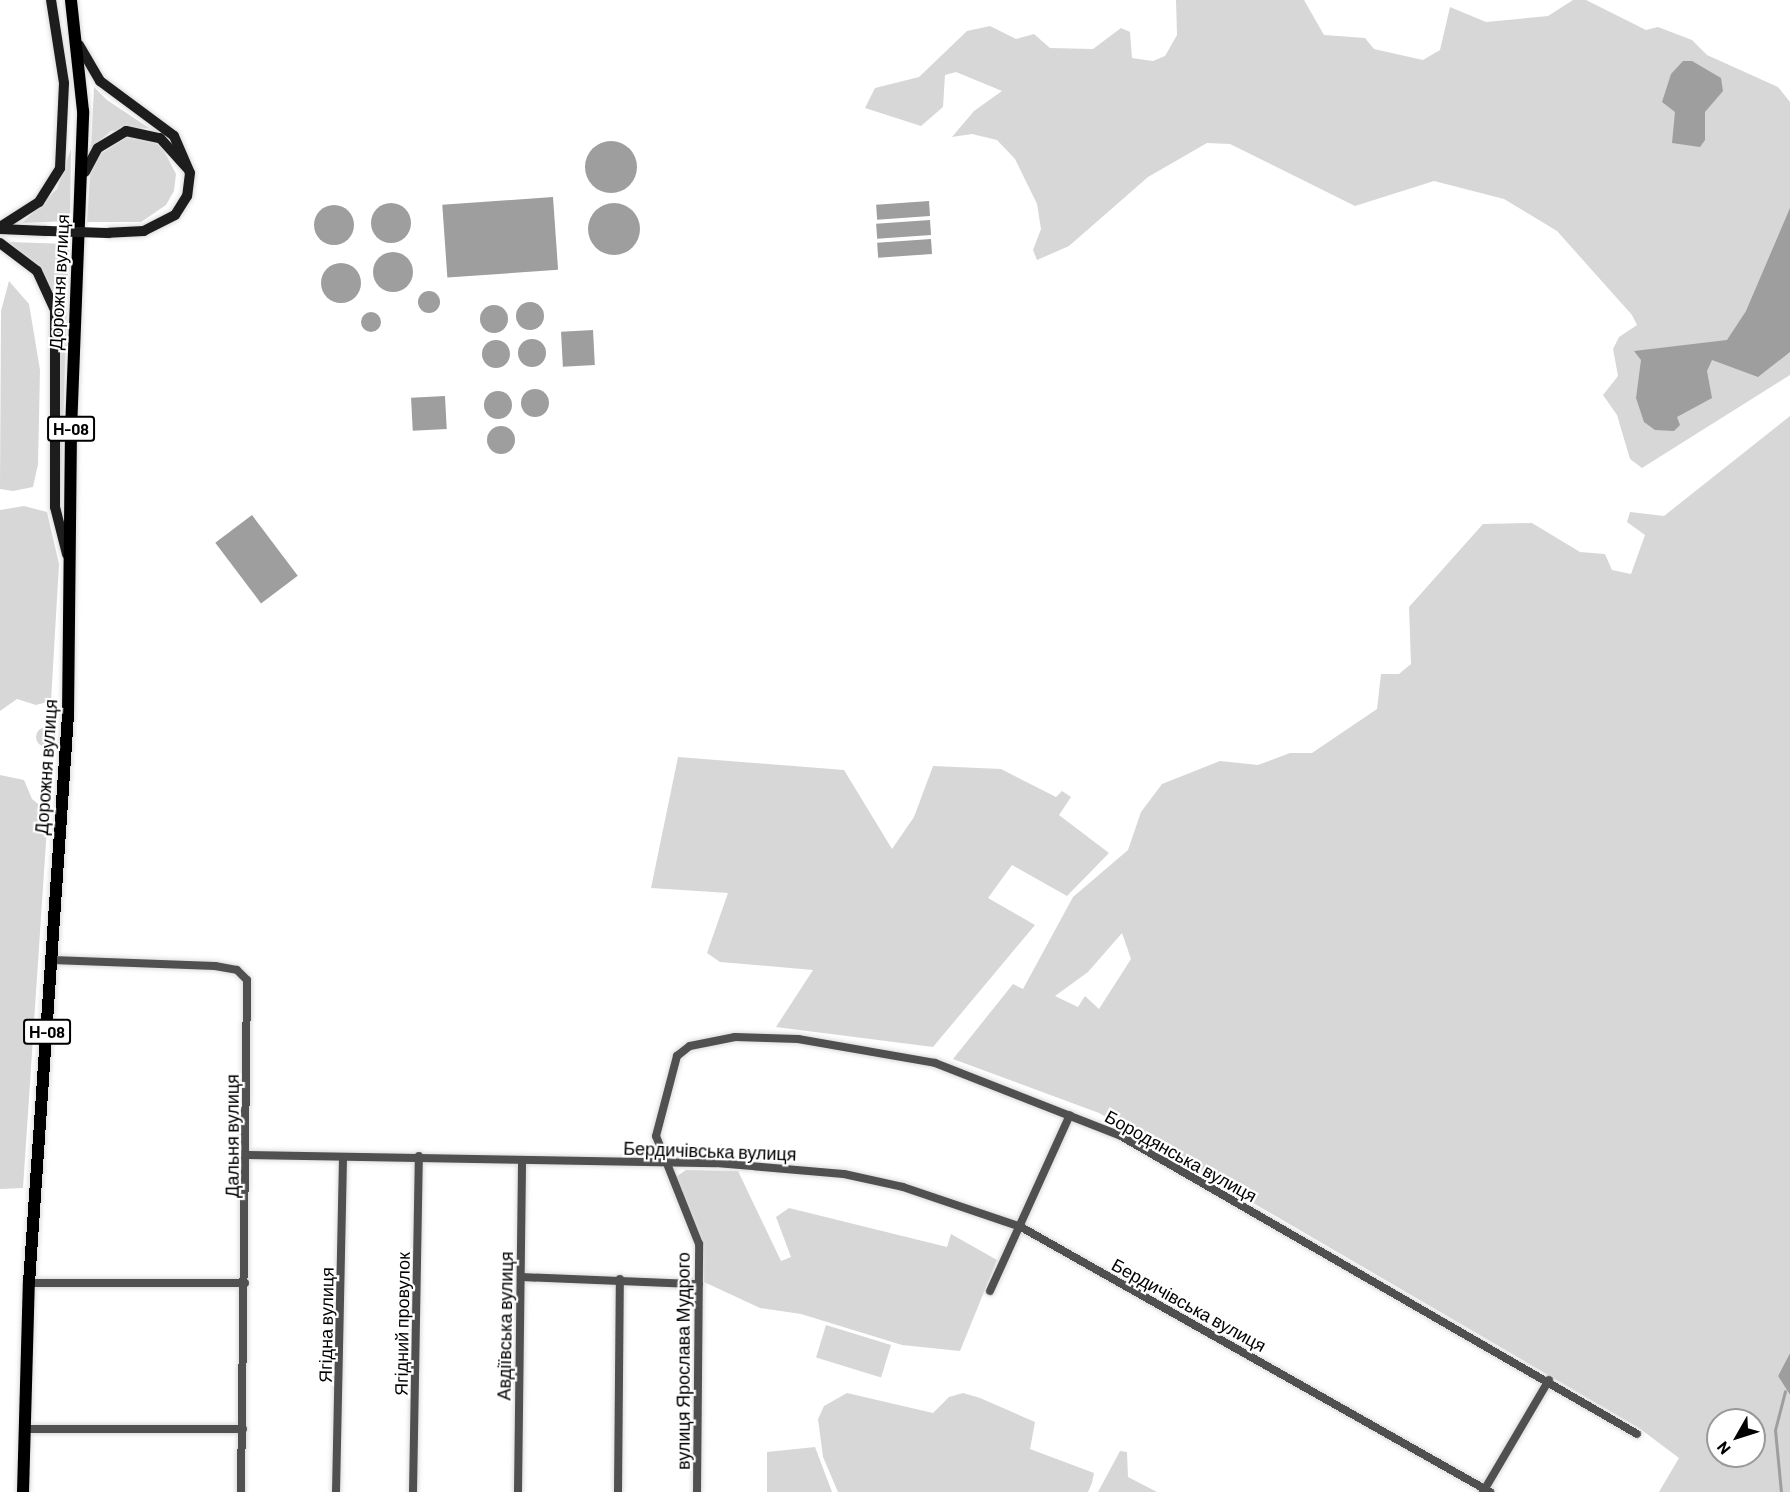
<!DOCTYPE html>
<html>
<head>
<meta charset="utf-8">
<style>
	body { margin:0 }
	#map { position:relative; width:1790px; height:1492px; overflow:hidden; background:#fff; font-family:Barlow,sans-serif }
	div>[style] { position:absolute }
	.green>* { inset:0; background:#d7d7d7; transform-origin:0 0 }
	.round { border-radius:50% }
	.water>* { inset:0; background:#9e9e9e; transform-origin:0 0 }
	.stream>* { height:3px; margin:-1.5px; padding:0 1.5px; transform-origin:1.5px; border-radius:1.5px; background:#9e9e9e }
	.roads { filter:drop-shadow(0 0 2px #dbdbdb) drop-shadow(0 0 2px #dbdbdb) }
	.minor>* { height:8px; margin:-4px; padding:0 4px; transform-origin:4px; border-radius:4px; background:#505050 }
	.secondary>* { height:10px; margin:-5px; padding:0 5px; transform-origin:5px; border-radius:5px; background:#1d1d1d }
	.primary>* { height:12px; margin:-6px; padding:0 6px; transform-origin:6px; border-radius:6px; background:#000 }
	.secondary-bridge>* { height:10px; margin:-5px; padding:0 5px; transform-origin:5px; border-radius:5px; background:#1d1d1d }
	span { translate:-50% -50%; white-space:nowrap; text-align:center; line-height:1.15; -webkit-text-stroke:4.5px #fff; paint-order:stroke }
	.shield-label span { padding:2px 4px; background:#fff; border:2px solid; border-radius:4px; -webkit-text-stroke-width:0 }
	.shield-label { font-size:16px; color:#000; font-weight:700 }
	.street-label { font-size:18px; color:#000 }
	.north { position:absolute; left:1706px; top:1408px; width:60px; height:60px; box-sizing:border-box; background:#fff; border:2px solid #999; border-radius:50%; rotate:231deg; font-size:16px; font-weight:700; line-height:24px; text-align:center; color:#000 }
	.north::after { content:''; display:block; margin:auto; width:21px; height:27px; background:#000; clip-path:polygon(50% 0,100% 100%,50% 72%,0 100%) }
</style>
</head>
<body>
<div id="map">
	<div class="green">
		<div style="clip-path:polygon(1176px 0,1304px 0,1324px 35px,1365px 38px,1374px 49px,1423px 60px,1440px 50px,1450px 7px,1486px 22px,1548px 16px,1573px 0,1586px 0,1646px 30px,1658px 27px,1692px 40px,1707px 55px,1778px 87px,1790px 102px,1790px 375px,1642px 468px,1630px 459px,1617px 415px,1603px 395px,1618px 376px,1613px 349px,1619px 337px,1637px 325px,1632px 315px,1557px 231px,1504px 199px,1434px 181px,1355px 206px,1230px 144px,1207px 143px,1148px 177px,1069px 246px,1037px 260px,1033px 250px,1041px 229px,1037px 204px,1015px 159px,997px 140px,972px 134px,952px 137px,974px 111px,1002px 91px,956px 72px,945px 75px,943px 107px,921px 126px,865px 108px,875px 88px,919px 77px,967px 31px,990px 26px,1016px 39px,1034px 34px,1050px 48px,1093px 49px,1121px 28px,1130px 32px,1132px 58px,1153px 61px,1165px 56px,1177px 35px)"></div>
		<div style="clip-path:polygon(94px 87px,107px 100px,149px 128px,111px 131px,91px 148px)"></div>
		<div style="clip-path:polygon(130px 135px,161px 145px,176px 174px,174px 191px,166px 205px,141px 222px,87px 222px,91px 160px)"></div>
		<div style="clip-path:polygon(71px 149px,70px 221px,22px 223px,57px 189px)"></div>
		<div style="clip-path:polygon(9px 242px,69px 244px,60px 513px,60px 310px,40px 269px)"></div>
		<div style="clip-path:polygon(9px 281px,29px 304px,40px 370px,38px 464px,33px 487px,13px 491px,0 489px,1px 311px)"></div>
		<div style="clip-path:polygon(evenodd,1790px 416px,1790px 1353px,1778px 1376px,1790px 1395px,1790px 1492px,1659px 1492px,1679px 1458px,1639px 1428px,1099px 1113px,953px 1059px,1013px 984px,1023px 989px,1073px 897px,1128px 850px,1141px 812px,1162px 784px,1220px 761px,1258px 765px,1290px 753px,1312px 753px,1377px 709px,1381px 674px,1399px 674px,1411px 664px,1409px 607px,1483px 524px,1532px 523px,1580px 552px,1605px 554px,1612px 570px,1631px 574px,1645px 535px,1627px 522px,1630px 512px,1664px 516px,1790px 416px,1122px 933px,1131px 959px,1099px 1009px,1085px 996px,1078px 1007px,1055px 996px,1088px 972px,1122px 933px,1790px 416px,1718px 1420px,1754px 1420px,1754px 1456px,1718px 1456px,1718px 1420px)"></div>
		<div style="clip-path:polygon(24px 506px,47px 512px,59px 564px,51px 701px,36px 705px,17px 699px,0 711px,0 510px)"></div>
		<div class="round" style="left:36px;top:727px;width:20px;height:20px"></div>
		<div style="clip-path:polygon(678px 757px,844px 770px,892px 849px,914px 817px,933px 766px,1001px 769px,1056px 797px,1062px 791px,1071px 797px,1059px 815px,1109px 853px,1067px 896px,1012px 865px,988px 898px,1035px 925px,933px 1047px,776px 1027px,813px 970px,720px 962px,707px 953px,728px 893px,651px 888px)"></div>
		<div style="clip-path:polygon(0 775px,24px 780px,32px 799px,48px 812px,23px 1188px,0 1189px)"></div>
		<div style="clip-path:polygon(686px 1170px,738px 1171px,781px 1261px,791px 1257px,776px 1217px,789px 1208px,947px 1247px,951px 1234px,997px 1260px,960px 1351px,902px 1345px,801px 1314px,760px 1308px,704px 1282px,702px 1243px,676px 1177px)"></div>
		<div style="left:826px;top:1325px;width:68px;height:34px;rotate:17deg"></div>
		<div style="clip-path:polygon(847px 1393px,933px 1413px,949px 1397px,963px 1393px,980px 1398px,1035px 1422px,1030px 1449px,1094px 1473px,1092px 1483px,1088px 1492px,838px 1492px,823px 1457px,818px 1419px,824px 1406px)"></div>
		<div style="clip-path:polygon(815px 1447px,832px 1492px,767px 1492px,767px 1452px)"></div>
		<div style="clip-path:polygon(1120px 1451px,1127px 1452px,1128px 1477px,1157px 1492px,1098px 1492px)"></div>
	</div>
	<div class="water">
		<div style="clip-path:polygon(1683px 61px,1692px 61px,1721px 78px,1723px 91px,1705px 112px,1705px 140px,1700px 147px,1672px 143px,1675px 112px,1662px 102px,1671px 74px)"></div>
		<div class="round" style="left:585px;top:141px;width:52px;height:52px"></div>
		<div style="left:553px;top:197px;width:73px;height:111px;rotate:86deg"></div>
		<div style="left:929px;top:201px;width:15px;height:53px;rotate:86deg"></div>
		<div class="round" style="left:588px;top:203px;width:52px;height:52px"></div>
		<div class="round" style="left:371px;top:203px;width:40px;height:40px"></div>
		<div class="round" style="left:314px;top:205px;width:40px;height:40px"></div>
		<div style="clip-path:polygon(1790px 208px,1790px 352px,1758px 377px,1712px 360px,1707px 371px,1712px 398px,1677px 417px,1680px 425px,1674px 431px,1655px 430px,1644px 422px,1636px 398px,1641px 360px,1634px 351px,1727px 340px,1746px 311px)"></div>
		<div style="left:930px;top:220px;width:15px;height:54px;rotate:86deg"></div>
		<div style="left:931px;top:239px;width:15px;height:54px;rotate:86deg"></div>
		<div class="round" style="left:373px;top:252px;width:40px;height:40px"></div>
		<div class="round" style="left:321px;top:263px;width:40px;height:40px"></div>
		<div class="round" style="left:418px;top:291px;width:22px;height:22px"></div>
		<div class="round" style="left:516px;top:302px;width:28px;height:28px"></div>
		<div class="round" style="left:480px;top:305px;width:28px;height:28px"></div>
		<div class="round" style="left:361px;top:312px;width:20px;height:20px"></div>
		<div style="left:593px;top:330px;width:35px;height:32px;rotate:87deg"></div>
		<div class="round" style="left:518px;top:339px;width:28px;height:28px"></div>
		<div class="round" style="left:482px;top:340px;width:28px;height:28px"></div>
		<div class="round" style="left:521px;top:389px;width:28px;height:28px"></div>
		<div class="round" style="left:484px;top:391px;width:28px;height:28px"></div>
		<div style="left:445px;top:396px;width:33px;height:34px;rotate:87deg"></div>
		<div class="round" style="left:487px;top:426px;width:28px;height:28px"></div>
		<div style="left:252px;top:515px;width:76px;height:46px;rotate:53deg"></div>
		<div style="clip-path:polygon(1790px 1353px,1790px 1395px,1778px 1376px)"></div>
	</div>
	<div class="stream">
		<div style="left:1781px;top:1492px;width:62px;rotate:-95.5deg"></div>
		<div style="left:1775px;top:1430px;width:40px;rotate:-75.6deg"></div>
	</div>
	<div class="roads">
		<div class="minor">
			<div style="left:52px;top:960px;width:163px;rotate:2.1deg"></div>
			<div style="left:215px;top:966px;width:22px;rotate:10deg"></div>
			<div style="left:237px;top:970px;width:14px;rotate:45deg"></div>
			<div style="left:247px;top:980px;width:512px;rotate:90.67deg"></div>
			<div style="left:248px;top:1155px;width:468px;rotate:1deg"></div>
			<div style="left:716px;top:1163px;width:128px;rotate:4.9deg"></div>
			<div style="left:844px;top:1174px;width:60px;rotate:12.4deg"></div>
			<div style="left:903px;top:1187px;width:125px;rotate:18.7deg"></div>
			<div style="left:1021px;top:1227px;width:539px;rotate:29.47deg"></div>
			<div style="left:521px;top:1277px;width:178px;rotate:2.3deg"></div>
			<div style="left:29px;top:1283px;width:216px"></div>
			<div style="left:990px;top:1291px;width:193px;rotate:-65.6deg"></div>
			<div style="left:23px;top:1429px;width:220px"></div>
			<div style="left:336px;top:1492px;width:335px;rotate:-88.8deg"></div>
			<div style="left:413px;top:1492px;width:336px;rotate:-89deg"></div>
			<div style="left:518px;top:1492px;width:332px;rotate:-89.3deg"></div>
			<div style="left:618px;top:1492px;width:213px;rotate:-89.5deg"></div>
			<div style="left:697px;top:1492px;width:248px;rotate:-89.5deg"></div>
			<div style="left:699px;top:1244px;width:116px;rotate:-111.7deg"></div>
			<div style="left:656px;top:1136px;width:83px;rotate:-75.3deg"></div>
			<div style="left:677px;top:1056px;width:16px;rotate:-38deg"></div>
			<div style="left:690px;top:1046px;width:46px;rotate:-11.3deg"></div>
			<div style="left:735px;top:1037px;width:63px;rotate:1.8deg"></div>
			<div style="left:798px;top:1039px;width:139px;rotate:9.9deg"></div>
			<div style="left:935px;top:1063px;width:198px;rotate:21.4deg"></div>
			<div style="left:1119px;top:1135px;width:598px;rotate:29.99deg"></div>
			<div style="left:1483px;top:1492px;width:130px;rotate:-59.5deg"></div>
		</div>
		<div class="secondary">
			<div style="left:79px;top:45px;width:42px;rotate:59.7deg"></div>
			<div style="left:100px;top:81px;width:92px;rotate:36.6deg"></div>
			<div style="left:174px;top:136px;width:40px;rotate:66.6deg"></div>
			<div style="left:190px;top:173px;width:23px;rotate:97deg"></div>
			<div style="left:187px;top:196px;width:22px;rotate:122deg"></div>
			<div style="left:175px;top:215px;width:35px;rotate:153deg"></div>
			<div style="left:144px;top:231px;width:35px;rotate:177deg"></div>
			<div style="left:85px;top:172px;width:27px;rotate:-62deg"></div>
			<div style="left:98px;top:148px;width:33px;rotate:-31deg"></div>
			<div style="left:126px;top:131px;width:35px;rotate:12deg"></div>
			<div style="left:160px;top:138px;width:40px;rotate:48deg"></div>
			<div style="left:0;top:227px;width:46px;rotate:-32.7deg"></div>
			<div style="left:39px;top:202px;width:40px;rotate:-58deg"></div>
			<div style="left:60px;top:168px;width:85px;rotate:-87.3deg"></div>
			<div style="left:64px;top:83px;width:84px;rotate:-98.9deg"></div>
			<div style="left:0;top:229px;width:46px;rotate:2.5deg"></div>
			<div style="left:0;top:243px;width:46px;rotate:37.1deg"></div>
			<div style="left:37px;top:271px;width:43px;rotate:65.2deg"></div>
			<div style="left:55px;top:310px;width:197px;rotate:90deg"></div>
			<div style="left:55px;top:507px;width:49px;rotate:75.7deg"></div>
		</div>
		<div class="primary">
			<div style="left:23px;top:1492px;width:209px;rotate:-88.4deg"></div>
			<div style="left:29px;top:1283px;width:568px;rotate:-86.07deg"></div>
			<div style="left:68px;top:716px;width:286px;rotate:-89.4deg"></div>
			<div style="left:71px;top:430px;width:319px;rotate:-87.8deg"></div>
			<div style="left:83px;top:111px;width:112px;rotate:-96.2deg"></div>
		</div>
	</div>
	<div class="secondary-bridge">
		<div style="left:46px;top:231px;width:63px;rotate:1.8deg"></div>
	</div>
	<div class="shield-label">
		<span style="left:71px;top:429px">Н-08</span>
		<span style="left:47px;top:1032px">Н-08</span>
	</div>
	<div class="street-label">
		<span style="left:59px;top:282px;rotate:-87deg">Дорожня вулиця</span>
		<span style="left:46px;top:767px;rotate:-86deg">Дорожня вулиця</span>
		<span style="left:232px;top:1136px;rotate:-90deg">Дальня вулиця</span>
		<span style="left:710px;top:1151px;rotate:2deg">Бердичівська вулиця</span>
		<span style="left:1181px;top:1156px;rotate:29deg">Бородянська вулиця</span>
		<span style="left:1189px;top:1305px;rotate:29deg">Бердичівська вулиця</span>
		<span style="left:402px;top:1324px;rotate:-89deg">Ягідний провулок</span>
		<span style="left:326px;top:1325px;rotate:-89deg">Ягідна вулиця</span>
		<span style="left:505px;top:1326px;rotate:-89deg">Авдіївська вулиця</span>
		<span style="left:683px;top:1361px;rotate:-90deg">вулиця Ярослава Мудрого</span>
	</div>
	<div class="north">N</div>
</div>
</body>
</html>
